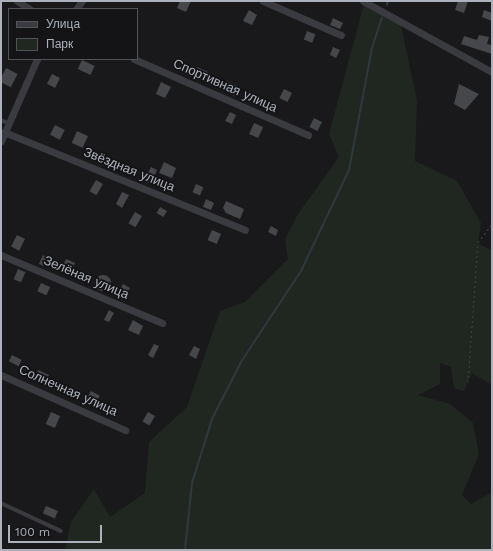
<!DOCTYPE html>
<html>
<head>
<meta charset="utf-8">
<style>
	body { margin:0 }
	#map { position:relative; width:493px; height:551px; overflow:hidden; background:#19191c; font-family:"Work Sans",sans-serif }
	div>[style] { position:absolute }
	.green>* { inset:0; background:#1f2720 }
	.stream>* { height:2px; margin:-1px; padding:0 1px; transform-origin:1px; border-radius:1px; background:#2f3940 }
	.building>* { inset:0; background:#46474b; transform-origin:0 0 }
	.round { border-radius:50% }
	.path>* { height:1px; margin-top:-0.5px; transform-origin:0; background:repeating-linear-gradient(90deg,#404347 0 2px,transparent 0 5px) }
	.service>* { height:3.5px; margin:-1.75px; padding:0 1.75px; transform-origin:1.75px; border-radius:1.75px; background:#3a3b40 }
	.minor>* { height:7px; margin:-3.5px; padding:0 3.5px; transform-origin:3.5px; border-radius:3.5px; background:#3a3b40 }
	span { translate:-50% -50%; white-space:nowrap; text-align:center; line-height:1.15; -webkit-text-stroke:3.5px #141417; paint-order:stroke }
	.street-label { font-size:13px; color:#acb1bb }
	.frame { position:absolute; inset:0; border:2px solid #acb1bb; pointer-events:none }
	.legend { position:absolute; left:8px; top:8px; width:130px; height:52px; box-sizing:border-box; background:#141417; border:1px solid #515359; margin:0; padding:5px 7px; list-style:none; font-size:12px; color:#acb1bb }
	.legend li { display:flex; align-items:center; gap:8px; height:20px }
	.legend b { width:20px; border:1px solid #515359 }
	.scale { position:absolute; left:8px; top:525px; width:94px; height:18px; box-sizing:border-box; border:2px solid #acb1bb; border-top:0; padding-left:5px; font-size:12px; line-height:14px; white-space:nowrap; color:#acb1bb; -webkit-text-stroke:3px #141417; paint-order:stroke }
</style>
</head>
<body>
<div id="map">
	<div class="green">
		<div style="clip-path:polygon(364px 4px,401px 26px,417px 100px,415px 161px,457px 181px,481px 223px,478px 243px,492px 251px,492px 385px,472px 373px,464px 391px,454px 388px,451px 367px,440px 363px,440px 384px,418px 395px,450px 404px,473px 423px,479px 454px,462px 495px,471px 504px,492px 492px,492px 550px,65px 550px,71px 522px,94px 489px,110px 517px,145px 493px,149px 442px,187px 407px,220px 311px,245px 302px,288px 259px,285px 239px,298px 214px,339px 157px,329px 134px)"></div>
	</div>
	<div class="stream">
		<div style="left:387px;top:5px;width:4px;rotate:-76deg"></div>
		<div style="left:185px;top:550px;width:67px;rotate:-84deg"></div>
		<div style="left:192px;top:483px;width:67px;rotate:-72.6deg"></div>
		<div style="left:212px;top:419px;width:64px;rotate:-63deg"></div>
		<div style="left:241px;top:362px;width:109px;rotate:-56.6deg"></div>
		<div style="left:301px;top:271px;width:112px;rotate:-64.6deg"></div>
		<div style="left:349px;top:170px;width:124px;rotate:-79.3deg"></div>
		<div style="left:372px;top:48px;width:32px;rotate:-72deg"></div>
	</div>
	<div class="building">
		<div style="clip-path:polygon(180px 1px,191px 1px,186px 12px,177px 8px)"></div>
		<div style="clip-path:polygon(458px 1px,468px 1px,464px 13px,455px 10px)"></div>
		<div style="clip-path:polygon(249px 10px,257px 15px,252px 25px,243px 21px)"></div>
		<div style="clip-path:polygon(484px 10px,492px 13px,492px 21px,482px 17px)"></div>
		<div style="clip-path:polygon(333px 18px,343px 23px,340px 29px,330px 25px)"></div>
		<div style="left:307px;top:31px;width:9px;height:9px;rotate:21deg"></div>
		<div style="clip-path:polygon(479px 35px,489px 37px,487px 44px,492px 45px,492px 54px,461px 44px,464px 36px,477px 40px)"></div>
		<div style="clip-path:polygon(333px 47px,340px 50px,336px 58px,330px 55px)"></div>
		<div style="left:82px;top:60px;width:14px;height:10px;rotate:25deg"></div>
		<div style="left:197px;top:67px;width:12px;height:7px;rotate:24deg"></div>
		<div style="left:6px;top:68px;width:13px;height:15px;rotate:27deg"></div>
		<div style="left:52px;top:74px;width:9px;height:11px;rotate:27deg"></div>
		<div style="left:227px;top:81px;width:15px;height:10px;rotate:28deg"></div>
		<div style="clip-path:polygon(161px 82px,171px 87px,165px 98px,156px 94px)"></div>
		<div style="clip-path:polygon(459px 84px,479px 94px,465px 110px,454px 104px)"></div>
		<div style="left:284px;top:89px;width:9px;height:10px;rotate:27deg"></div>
		<div style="clip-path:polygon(230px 112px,236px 115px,232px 124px,225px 121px)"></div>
		<div style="left:314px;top:118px;width:9px;height:10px;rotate:27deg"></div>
		<div style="left:254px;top:123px;width:10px;height:12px;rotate:24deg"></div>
		<div style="left:55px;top:125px;width:11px;height:11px;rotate:27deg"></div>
		<div style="left:77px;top:131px;width:12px;height:13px;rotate:24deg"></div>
		<div style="clip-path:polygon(164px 162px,176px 168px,172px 178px,159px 173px)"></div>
		<div style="clip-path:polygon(151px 167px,157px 170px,151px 184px,144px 181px)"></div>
		<div style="left:96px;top:180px;width:8px;height:13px;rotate:30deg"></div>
		<div style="left:196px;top:184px;width:8px;height:9px;rotate:23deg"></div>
		<div style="clip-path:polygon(122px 192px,129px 195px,122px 208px,116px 204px)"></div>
		<div style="clip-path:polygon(206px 199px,214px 203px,211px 210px,203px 207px)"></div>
		<div style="clip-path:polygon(226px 201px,244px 209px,240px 219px,226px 213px,223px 208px)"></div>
		<div style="left:160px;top:207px;width:8px;height:7px;rotate:30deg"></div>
		<div style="left:135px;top:212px;width:8px;height:13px;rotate:30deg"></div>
		<div style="clip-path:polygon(271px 226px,278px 230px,276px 236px,268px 232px)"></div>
		<div style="left:212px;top:230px;width:10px;height:11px;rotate:24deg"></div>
		<div style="left:17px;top:235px;width:9px;height:13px;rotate:27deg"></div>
		<div style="clip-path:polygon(43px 255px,48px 258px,44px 266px,39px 264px)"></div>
		<div style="left:66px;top:259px;width:10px;height:13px;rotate:24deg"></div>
		<div style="left:18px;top:269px;width:8px;height:11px;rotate:23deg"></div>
		<div class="round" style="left:95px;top:275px;width:16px;height:16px"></div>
		<div style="left:41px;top:283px;width:10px;height:9px;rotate:24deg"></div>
		<div style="left:123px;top:284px;width:8px;height:13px;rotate:30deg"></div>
		<div style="clip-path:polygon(109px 310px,114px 313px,109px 322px,104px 320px)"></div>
		<div style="clip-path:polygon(133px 320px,143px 326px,139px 335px,128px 330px)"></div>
		<div style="clip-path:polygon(154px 344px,159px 346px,153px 358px,148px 355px)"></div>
		<div style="clip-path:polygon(194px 346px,200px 349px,196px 359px,189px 355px)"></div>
		<div style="left:12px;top:355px;width:11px;height:7px;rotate:27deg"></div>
		<div style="left:38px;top:370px;width:12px;height:8px;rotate:24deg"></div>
		<div style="left:91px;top:391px;width:10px;height:8px;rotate:29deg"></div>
		<div style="left:51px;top:412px;width:10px;height:13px;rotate:24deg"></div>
		<div style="left:148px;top:412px;width:8px;height:11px;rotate:30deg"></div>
		<div style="left:46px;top:506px;width:13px;height:8px;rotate:23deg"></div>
	</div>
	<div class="path">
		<div style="left:468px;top:382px;width:140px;rotate:-85.9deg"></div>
		<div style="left:478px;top:242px;width:23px;rotate:-52deg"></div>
	</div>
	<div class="service">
		<div style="left:1px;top:120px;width:8px;rotate:23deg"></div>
		<div style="left:1px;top:503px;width:66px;rotate:25deg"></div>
	</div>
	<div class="minor">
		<div style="left:17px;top:1px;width:15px;rotate:32deg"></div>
		<div style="left:263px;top:1px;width:85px;rotate:23.6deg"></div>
		<div style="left:363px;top:1px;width:147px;rotate:28.8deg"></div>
		<div style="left:76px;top:9px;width:10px;rotate:-53deg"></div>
		<div style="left:134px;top:59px;width:190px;rotate:23.6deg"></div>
		<div style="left:4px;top:132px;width:260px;rotate:22.1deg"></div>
		<div style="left:1px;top:141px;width:90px;rotate:-66.3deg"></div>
		<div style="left:1px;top:255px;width:175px;rotate:22.9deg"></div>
		<div style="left:1px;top:375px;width:136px;rotate:23.9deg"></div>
	</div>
	<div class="street-label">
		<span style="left:225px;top:86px;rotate:24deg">Спортивная улица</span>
		<span style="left:129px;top:170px;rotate:22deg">Звёздная улица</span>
		<span style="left:86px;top:278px;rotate:23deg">Зелёная улица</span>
		<span style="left:68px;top:391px;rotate:24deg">Солнечная улица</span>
	</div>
	<div class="frame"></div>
	<ul class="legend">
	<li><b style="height:5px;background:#3a3b40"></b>Улица</li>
	<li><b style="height:11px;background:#1f2720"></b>Парк</li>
	</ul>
	<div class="scale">100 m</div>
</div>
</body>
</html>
